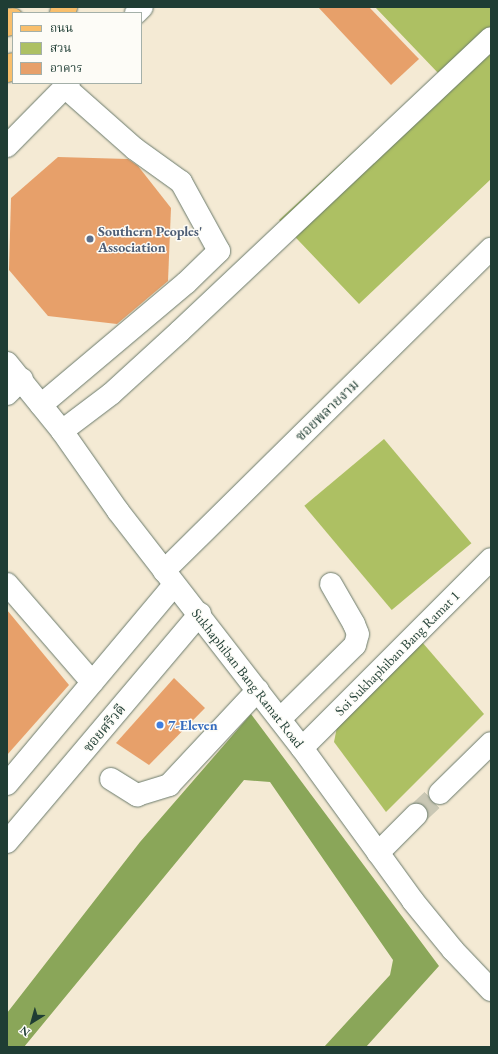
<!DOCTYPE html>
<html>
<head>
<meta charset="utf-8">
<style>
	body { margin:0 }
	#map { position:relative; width:498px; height:1054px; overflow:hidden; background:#f4ead4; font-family:"EB Garamond","Noto Serif Thai",serif }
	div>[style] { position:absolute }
	.green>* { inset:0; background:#adc063; transform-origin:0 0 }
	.forest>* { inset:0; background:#8aa659 }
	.building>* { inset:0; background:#e7a06a }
	.minor-tunnel>* { height:22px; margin-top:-11px; transform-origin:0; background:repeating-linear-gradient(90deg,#c9c7b4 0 22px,transparent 0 33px) }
	.roads { filter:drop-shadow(0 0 1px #6a7a6c) drop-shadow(0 0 1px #6a7a6c) }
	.minor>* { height:22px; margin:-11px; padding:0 11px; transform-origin:11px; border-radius:11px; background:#fff }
	.major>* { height:22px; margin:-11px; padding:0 11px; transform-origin:11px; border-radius:11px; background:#f9bf6c }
	.dots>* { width:11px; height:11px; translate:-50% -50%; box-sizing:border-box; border:2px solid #fdfcf7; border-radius:50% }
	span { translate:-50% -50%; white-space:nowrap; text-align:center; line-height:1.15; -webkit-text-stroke:3px #fdfcf7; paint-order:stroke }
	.service-label { font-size:14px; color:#4e5e75; font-weight:700 }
	.left { translate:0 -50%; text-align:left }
	.street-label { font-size:14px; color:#1f3d34 }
	.shop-label { font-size:14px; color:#366cbe; font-weight:700 }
	.frame { position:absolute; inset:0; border:8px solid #1f3d34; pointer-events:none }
	.legend { position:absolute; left:12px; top:12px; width:130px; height:72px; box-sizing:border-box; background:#fdfcf7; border:1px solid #a4b0a9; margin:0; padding:5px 7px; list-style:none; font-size:12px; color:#1f3d34 }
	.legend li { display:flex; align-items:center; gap:8px; height:20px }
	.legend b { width:20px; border:1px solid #a4b0a9 }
	.north { position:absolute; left:12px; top:1002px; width:40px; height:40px; -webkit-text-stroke:3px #fdfcf7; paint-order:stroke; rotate:217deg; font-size:11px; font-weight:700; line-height:16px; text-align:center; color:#1f3d34 }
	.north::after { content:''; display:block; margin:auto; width:14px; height:18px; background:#1f3d34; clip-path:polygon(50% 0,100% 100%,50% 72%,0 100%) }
</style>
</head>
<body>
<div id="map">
	<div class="green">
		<div style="clip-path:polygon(375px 7px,491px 7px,491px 179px,359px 304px,279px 220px,439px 74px)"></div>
		<div style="left:384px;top:439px;width:136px;height:104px;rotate:50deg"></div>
		<div style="clip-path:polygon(422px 642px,484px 714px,386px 812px,334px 742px,337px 727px)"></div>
	</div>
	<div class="forest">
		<div style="clip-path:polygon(251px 714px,439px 966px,366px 1047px,324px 1047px,390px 975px,393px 960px,270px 782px,244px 780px,24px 1047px,7px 1047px,7px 1013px,140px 842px)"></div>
	</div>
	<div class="building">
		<div style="clip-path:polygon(318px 7px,369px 7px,419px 59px,391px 85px)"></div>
		<div style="clip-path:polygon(58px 157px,128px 159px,138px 166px,171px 208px,168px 281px,117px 324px,48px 316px,9px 270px,11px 198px)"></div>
		<div style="clip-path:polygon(7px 610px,69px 685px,7px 755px)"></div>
		<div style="clip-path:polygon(174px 678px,205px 708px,149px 765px,116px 743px)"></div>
	</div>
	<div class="minor-tunnel">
		<div style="left:416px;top:815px;width:33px;rotate:-43deg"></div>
	</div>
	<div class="roads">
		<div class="minor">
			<div style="left:136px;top:13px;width:8px;rotate:-45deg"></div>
			<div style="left:7px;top:146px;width:88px;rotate:-45.5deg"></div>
			<div style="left:7px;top:363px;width:87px;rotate:51deg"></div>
			<div style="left:62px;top:431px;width:98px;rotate:55deg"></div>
			<div style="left:118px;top:511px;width:300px;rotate:52.2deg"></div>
			<div style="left:302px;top:748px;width:189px;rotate:54deg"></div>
			<div style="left:413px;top:901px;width:63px;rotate:50.8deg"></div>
			<div style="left:453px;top:950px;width:55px;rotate:46.5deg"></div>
			<div style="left:7px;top:394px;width:21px;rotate:-45deg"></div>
			<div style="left:41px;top:405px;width:189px;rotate:-40.1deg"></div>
			<div style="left:186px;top:283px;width:46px;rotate:-44.1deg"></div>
			<div style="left:219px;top:251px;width:79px;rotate:-118.8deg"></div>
			<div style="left:181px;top:182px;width:57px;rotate:-144.3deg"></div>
			<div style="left:135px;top:149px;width:94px;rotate:-138.5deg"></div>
			<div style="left:62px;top:431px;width:61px;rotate:-37.1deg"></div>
			<div style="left:111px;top:394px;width:93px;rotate:-42.4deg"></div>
			<div style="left:180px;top:331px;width:427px;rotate:-43.3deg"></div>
			<div style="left:164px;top:571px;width:459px;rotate:-44.6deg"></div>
			<div style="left:7px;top:584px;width:130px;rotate:49.1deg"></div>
			<div style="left:280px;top:719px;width:105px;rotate:-44.6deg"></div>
			<div style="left:355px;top:645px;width:11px;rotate:-75deg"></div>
			<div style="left:358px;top:634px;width:11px;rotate:-112deg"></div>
			<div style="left:354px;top:624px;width:46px;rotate:-119.9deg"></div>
			<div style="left:302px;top:748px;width:267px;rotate:-45deg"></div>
			<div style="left:111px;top:779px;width:31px;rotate:32deg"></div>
			<div style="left:137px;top:795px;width:34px;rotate:-17deg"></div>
			<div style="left:169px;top:785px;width:130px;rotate:-46.9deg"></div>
			<div style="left:7px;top:784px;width:260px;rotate:-50deg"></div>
			<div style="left:440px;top:793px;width:71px;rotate:-44.4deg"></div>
			<div style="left:7px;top:842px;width:299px;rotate:-49.8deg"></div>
			<div style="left:378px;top:853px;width:54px;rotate:-45deg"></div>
		</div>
		<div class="major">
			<div style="left:61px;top:13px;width:8px;rotate:-50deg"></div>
			<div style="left:7px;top:25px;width:8px;rotate:-45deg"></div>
			<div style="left:7px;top:71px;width:9px;rotate:-49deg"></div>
		</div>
	</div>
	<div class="dots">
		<div style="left:90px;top:239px;background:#5c6f8a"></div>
		<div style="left:160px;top:725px;background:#3f7fe0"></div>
	</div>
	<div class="service-label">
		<span class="left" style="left:98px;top:239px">Southern Peoples'<br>Association</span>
	</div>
	<div class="street-label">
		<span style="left:327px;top:410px;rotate:-44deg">ซอยพลายงาม</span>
		<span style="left:397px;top:653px;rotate:-45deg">Soi Sukhaphiban Bang Ramat 1</span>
		<span style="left:248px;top:678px;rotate:52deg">Sukhaphiban Bang Ramat Road</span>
		<span style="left:104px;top:728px;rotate:-50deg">ซอยศรีวดี</span>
	</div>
	<div class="shop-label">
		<span class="left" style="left:168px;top:725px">7-Eleven</span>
	</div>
	<div class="frame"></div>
	<ul class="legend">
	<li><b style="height:5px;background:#f9bf6c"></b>ถนน</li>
	<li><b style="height:11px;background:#adc063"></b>สวน</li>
	<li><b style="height:11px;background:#e7a06a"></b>อาคาร</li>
	</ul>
	<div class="north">N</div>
</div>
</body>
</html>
